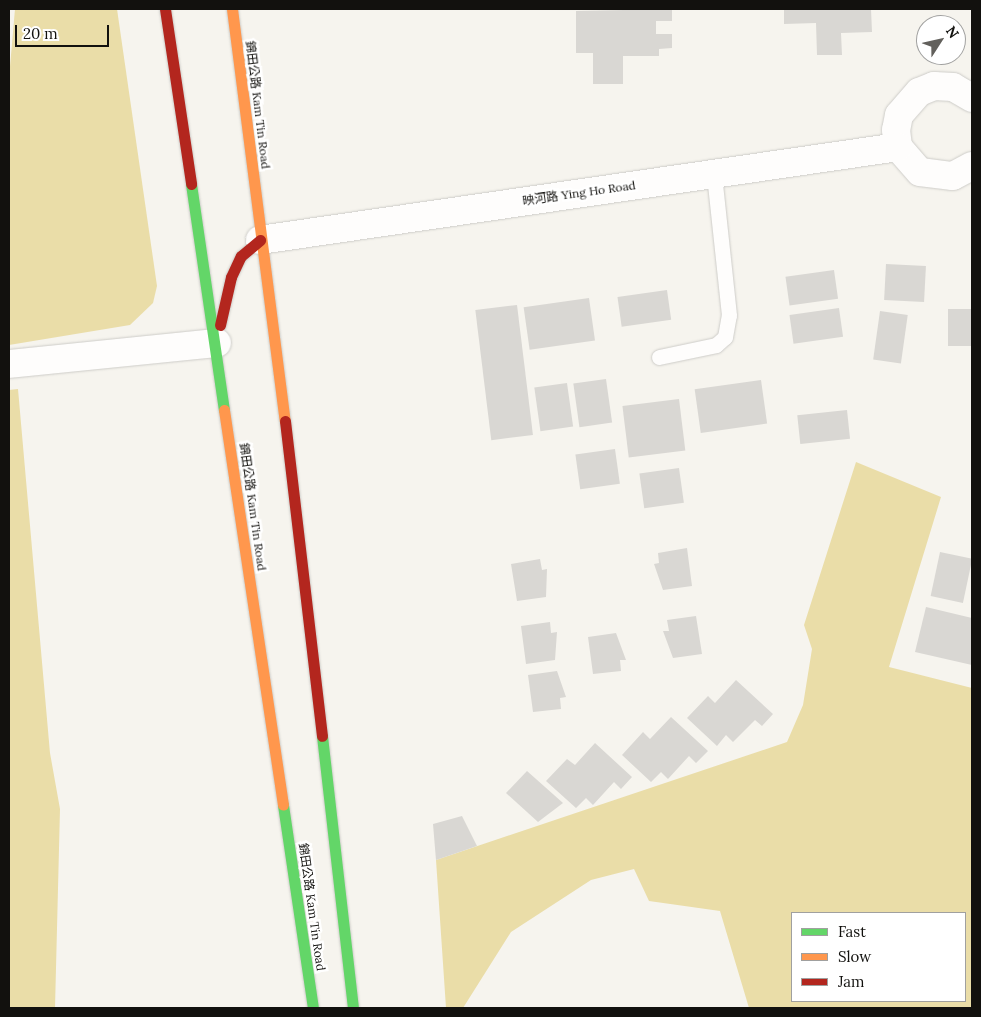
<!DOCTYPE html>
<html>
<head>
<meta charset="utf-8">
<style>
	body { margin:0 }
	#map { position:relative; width:981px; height:1017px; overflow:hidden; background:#f6f4ee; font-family:Lora,"Noto Sans TC",serif }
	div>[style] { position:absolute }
	.green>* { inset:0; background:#eadda8 }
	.building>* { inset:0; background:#d9d7d3; transform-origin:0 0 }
	.roads { filter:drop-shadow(0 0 1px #cdccc8) drop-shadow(0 0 1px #cdccc8) }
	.lane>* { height:15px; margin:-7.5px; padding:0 7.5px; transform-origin:7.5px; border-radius:7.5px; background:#fefdfc }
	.street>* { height:28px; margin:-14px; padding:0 14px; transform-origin:14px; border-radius:14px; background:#fefdfc }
	.fast>* { height:11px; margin:-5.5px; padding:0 5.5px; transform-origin:5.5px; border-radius:5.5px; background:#63d668 }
	.slow>* { height:11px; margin:-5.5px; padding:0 5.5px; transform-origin:5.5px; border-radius:5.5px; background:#ff974d }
	.jam>* { height:11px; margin:-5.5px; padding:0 5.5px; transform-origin:5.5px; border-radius:5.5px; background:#b3261e }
	span { translate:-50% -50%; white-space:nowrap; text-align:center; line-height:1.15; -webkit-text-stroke:5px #fff; paint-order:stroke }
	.street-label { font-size:12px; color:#12110e }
	.frame { position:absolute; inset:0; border:10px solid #12110e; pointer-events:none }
	.legend { position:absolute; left:791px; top:912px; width:175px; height:90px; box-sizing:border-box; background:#fff; border:1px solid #a0a09f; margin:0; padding:6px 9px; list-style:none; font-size:15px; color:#12110e }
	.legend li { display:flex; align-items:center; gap:10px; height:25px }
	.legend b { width:25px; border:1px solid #a0a09f }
	.north { position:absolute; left:916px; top:15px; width:50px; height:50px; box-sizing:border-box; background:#fff; border:1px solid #a0a09f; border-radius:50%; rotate:55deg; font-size:14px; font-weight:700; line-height:20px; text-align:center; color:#12110e }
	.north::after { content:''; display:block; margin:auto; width:18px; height:22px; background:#62605c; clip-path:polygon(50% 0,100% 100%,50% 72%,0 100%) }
	.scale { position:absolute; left:15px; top:25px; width:94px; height:22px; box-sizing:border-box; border:2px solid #12110e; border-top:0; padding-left:6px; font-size:15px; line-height:18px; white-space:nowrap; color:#12110e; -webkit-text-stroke:4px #fff; paint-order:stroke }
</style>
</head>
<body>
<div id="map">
	<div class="green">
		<div style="clip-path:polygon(15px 9px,117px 9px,157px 286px,153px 303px,130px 325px,9px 345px,9px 78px)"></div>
		<div style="clip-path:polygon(18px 389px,50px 753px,60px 809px,55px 1008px,9px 1008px,9px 390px)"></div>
		<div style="clip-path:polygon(evenodd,856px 462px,941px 497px,889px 667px,972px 688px,972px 1008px,749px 1008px,720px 911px,649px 901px,634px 869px,591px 880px,511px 932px,463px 1008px,446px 1008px,436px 860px,787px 742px,803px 705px,812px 649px,804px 625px,856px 462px,792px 913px,965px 913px,965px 1001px,792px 1001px,792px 913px)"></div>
	</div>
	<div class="building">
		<div style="clip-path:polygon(672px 9px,672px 21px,656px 21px,656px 34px,672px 34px,672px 48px,659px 49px,659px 56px,623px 56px,623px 84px,593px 84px,593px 53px,576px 53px,576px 11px)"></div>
		<div style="clip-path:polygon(784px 9px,871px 9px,872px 32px,841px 33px,842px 55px,817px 55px,816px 23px,784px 24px)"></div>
		<div style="left:886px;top:264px;width:40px;height:36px;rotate:3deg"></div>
		<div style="left:834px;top:270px;width:29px;height:49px;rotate:82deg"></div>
		<div style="left:667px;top:290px;width:30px;height:50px;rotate:82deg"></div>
		<div style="left:589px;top:298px;width:43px;height:66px;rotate:82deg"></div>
		<div style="left:517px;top:305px;width:131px;height:42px;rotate:83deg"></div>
		<div style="left:839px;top:308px;width:29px;height:50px;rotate:82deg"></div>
		<div style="left:972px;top:309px;width:37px;height:24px;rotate:90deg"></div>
		<div style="left:880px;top:311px;width:28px;height:49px;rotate:8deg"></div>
		<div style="left:606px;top:379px;width:44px;height:33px;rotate:82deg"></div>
		<div style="left:761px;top:380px;width:44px;height:67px;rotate:82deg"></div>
		<div style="left:567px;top:383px;width:44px;height:33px;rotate:82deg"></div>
		<div style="left:679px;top:399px;width:52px;height:57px;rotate:83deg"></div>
		<div style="left:847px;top:410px;width:29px;height:50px;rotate:84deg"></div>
		<div style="left:615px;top:449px;width:35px;height:40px;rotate:82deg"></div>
		<div style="left:679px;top:468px;width:35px;height:40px;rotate:82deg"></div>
		<div style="clip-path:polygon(687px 548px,692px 586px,663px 590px,654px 564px,659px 563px,658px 553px)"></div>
		<div style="left:940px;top:552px;width:33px;height:45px;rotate:12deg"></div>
		<div style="clip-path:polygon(540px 559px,542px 570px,547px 569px,546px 597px,517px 601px,511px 564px)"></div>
		<div style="clip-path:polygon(926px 607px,972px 618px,972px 665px,915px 652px)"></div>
		<div style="clip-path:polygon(696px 616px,702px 654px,673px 658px,663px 631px,669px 631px,667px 620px)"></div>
		<div style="clip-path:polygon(550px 622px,551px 633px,557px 632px,555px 660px,526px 664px,521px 626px)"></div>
		<div style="clip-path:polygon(616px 633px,626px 660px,620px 660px,621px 671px,593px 674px,588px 637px)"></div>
		<div style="clip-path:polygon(557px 671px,566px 697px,560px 698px,561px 709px,533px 712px,528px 675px)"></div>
		<div style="clip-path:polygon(736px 680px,773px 714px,762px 726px,755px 720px,733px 742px,726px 735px,717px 746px,687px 718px,708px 696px,715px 703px)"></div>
		<div style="clip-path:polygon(671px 717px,708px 751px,696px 763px,689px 756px,668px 779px,661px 772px,651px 782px,622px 755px,643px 732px,650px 739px)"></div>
		<div style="clip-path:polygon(595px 743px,632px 777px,621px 789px,614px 782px,593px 805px,586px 798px,576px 808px,546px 781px,567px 759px,575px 765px)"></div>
		<div style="clip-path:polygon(527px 771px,563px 803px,538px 822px,506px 793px)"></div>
		<div style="clip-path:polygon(462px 816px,477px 846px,436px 860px,433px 824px)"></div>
	</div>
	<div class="roads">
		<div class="lane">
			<div style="left:659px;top:357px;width:58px;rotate:-11.9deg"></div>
			<div style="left:716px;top:345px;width:12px;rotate:-42deg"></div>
			<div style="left:725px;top:337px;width:22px;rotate:-80deg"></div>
			<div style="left:729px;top:315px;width:142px;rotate:-96.1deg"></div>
		</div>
		<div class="street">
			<div style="left:972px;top:98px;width:22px;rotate:-150deg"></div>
			<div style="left:953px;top:87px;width:19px;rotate:-177deg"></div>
			<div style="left:934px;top:86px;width:16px;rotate:158deg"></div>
			<div style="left:919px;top:92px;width:30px;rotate:131deg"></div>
			<div style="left:899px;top:115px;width:15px;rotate:101deg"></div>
			<div style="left:896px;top:130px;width:17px;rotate:83deg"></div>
			<div style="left:898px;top:147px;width:33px;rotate:49deg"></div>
			<div style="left:920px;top:172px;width:33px;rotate:7deg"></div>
			<div style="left:953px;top:176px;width:21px;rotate:-28deg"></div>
			<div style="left:260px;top:240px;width:645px;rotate:-8.29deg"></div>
			<div style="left:9px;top:364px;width:209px;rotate:-5.8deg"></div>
		</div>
		<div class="fast">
			<div style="left:191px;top:184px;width:228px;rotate:81.7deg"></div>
			<div style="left:322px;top:736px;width:274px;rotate:83.5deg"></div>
			<div style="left:283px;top:805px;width:205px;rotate:81.6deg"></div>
		</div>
		<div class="slow">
			<div style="left:232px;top:9px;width:415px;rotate:82.7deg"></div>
			<div style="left:224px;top:410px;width:399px;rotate:81.5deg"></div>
		</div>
		<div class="jam">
			<div style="left:165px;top:9px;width:177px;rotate:81.5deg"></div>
			<div style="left:220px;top:325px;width:49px;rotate:-77.1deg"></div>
			<div style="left:231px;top:277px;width:23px;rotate:-65deg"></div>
			<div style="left:241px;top:256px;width:25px;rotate:-40deg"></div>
			<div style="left:285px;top:421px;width:317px;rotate:83.3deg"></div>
		</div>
	</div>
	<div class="street-label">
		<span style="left:258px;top:105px;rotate:83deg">錦田公路 Kam Tin Road</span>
		<span style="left:579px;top:193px;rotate:-8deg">映河路 Ying Ho Road</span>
		<span style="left:253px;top:507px;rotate:82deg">錦田公路 Kam Tin Road</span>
		<span style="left:312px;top:907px;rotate:82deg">錦田公路 Kam Tin Road</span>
	</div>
	<div class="frame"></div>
	<ul class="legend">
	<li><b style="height:6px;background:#63d668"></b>Fast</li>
	<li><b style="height:6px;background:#ff974d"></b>Slow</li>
	<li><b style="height:6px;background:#b3261e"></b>Jam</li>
	</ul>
	<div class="north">N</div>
	<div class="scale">20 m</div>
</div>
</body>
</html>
